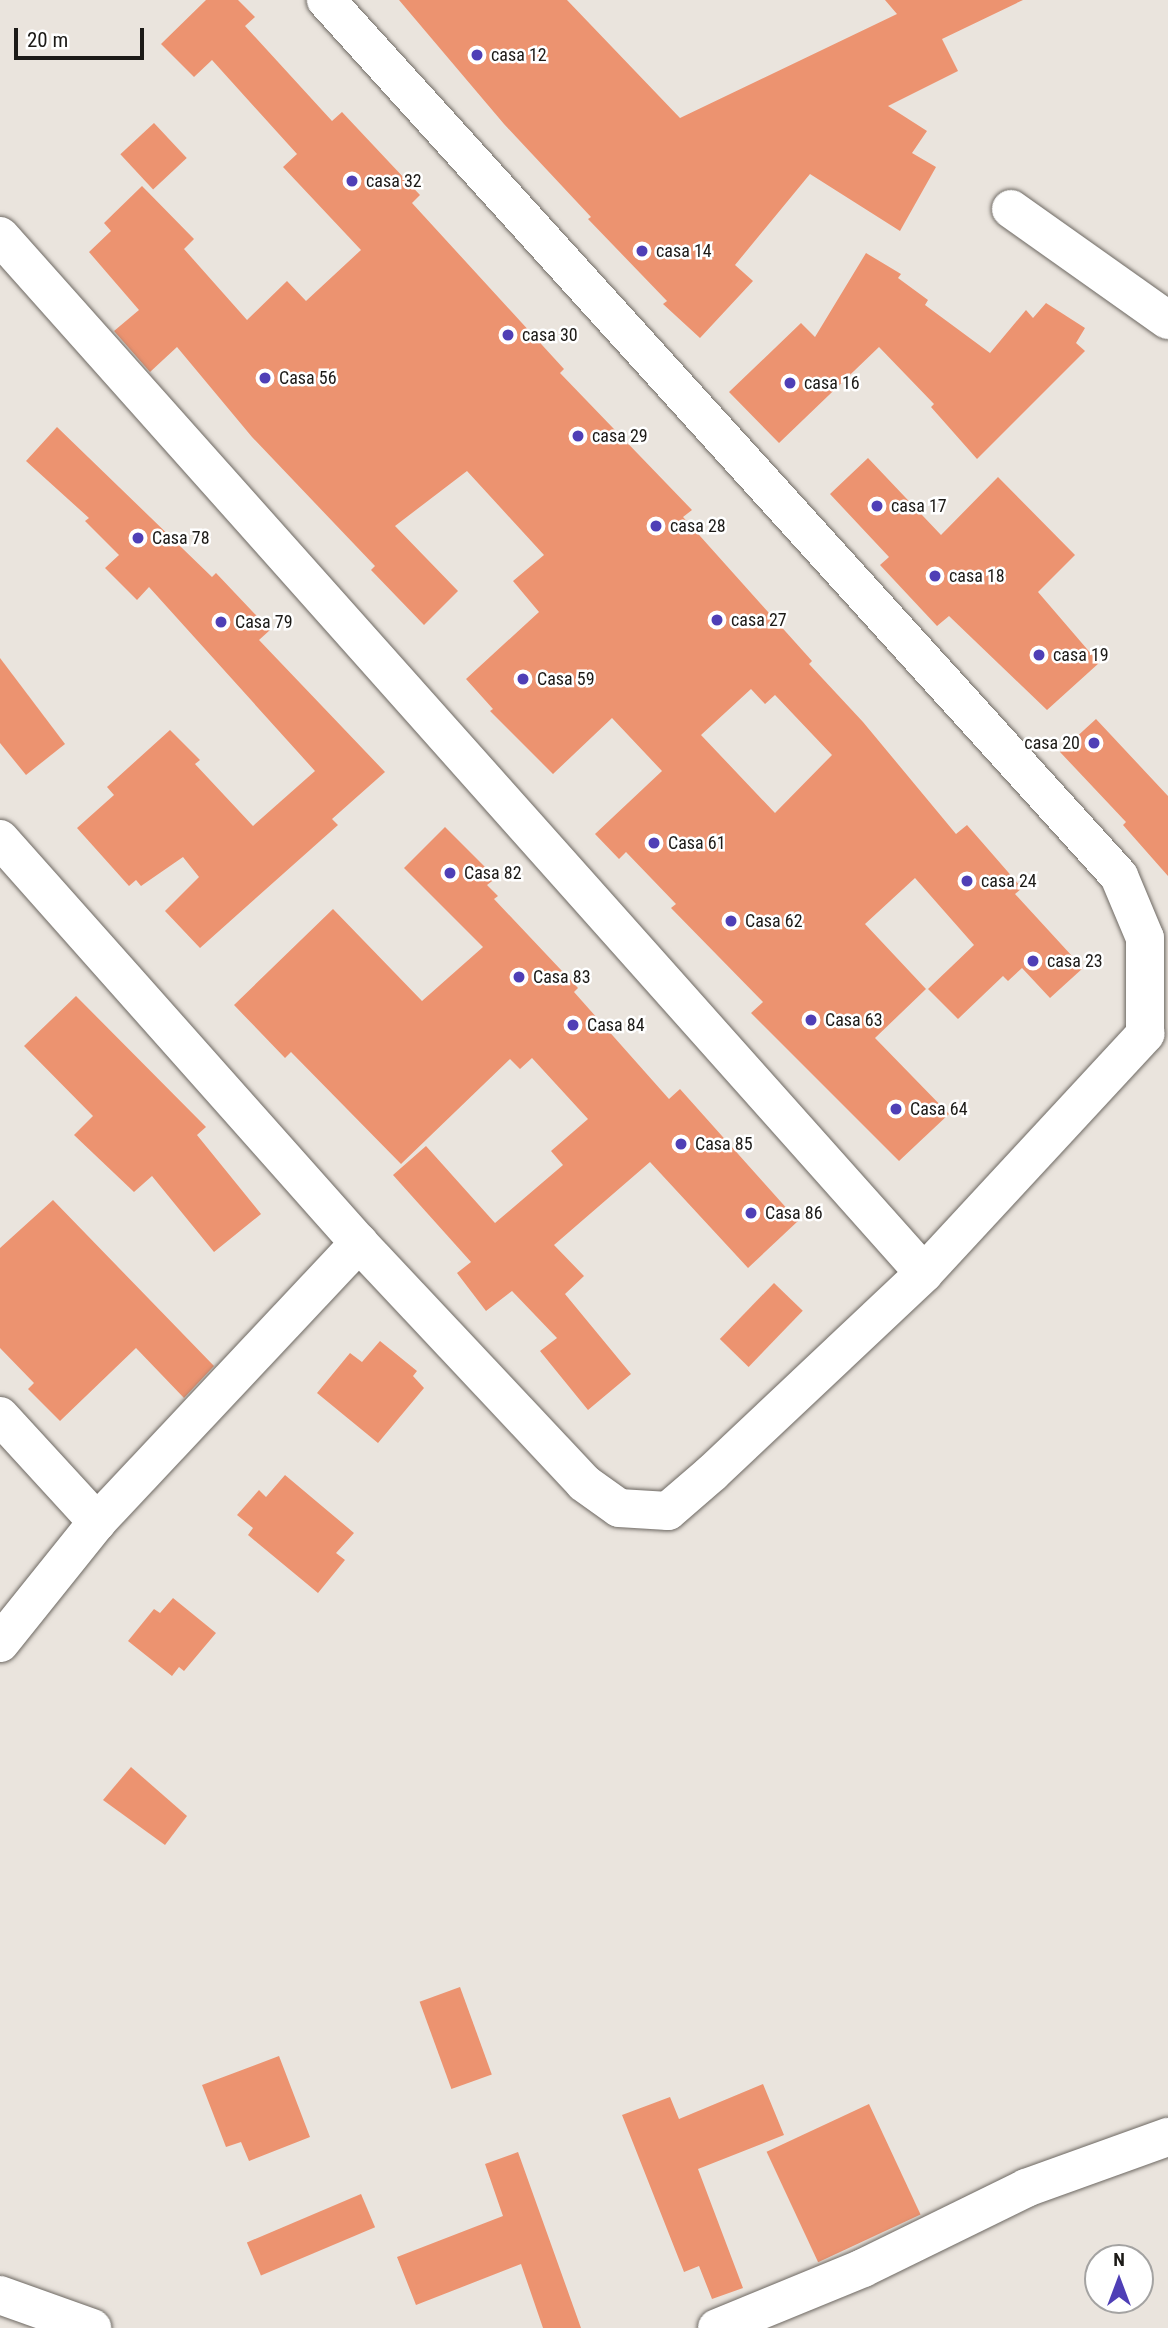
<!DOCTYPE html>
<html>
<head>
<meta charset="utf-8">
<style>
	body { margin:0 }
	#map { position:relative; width:1168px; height:2328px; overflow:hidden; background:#eae4dd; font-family:"Roboto Condensed",sans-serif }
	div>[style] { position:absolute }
	.building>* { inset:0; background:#ec9370; transform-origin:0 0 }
	.roads { filter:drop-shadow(0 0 2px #6d6862) drop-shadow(0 0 2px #6d6862) }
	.minor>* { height:38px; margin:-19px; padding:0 19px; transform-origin:19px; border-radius:19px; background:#fff }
	.dots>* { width:19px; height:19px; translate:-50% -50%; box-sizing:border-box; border:4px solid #fff; border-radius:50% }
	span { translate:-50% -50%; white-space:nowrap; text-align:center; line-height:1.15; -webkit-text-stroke:5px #fff; paint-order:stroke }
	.poi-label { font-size:18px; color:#1c1a17 }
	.left { translate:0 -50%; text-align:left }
	.right { translate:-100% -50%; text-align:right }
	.north { position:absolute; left:1084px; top:2244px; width:70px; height:70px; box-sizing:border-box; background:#fff; border:2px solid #a4a3a2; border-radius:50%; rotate:0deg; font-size:19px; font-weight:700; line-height:28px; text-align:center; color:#1c1a17 }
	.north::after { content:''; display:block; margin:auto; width:24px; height:32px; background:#4f3fb6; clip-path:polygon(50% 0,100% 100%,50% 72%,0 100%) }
	.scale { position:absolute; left:14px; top:28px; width:130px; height:32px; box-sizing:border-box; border:4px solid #1c1a17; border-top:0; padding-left:9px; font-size:21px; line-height:24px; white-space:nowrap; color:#1c1a17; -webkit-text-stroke:5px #fff; paint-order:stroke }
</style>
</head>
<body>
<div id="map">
	<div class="building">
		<div style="clip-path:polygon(evenodd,206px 0,238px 0,255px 17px,245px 26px,332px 121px,342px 112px,420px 195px,412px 203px,564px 369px,560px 373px,692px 510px,683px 517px,812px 661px,809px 664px,863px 722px,956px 834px,967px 825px,1022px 888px,1015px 894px,1083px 968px,1050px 998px,1022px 968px,1008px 981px,1003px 976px,958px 1019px,928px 989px,974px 945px,915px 878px,865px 924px,926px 989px,875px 1038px,949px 1114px,899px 1161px,751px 1013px,763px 1002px,671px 908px,676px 904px,626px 852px,619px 859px,595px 834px,662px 771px,612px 718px,553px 774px,490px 711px,493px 709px,466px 679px,539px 612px,513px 581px,544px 555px,467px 471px,395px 526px,458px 591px,424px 625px,371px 570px,375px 566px,252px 437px,177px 347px,150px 372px,114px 331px,139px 310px,89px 252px,111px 231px,104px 223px,142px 186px,194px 239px,184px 249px,247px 320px,287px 281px,306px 301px,361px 250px,283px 167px,297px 154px,212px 60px,194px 77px,161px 44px,206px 0,751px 689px,765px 704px,775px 695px,832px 755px,775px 813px,701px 735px,751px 689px)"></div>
		<div style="clip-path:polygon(399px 0,567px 0,680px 118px,897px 14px,885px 0,1023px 0,942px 39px,958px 71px,888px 106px,927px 131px,912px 153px,936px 167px,900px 231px,810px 174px,735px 265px,753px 281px,700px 338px,663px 304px,667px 301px,588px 219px,591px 217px,504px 124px)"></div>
		<div style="left:154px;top:123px;width:48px;height:46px;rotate:47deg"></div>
		<div style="clip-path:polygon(866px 253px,901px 274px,898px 278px,928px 300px,925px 305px,990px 353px,1026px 310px,1033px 318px,1046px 303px,1085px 328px,1076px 343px,1085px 351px,977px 459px,931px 407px,934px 404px,879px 347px,779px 443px,729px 392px,801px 323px,815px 337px)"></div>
		<div style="clip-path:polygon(57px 427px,212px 577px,216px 573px,270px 630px,259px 640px,385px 772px,332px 819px,338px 825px,200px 948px,165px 911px,199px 877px,183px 857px,141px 886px,136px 880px,129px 886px,77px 828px,114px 795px,107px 787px,170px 730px,200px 760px,195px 764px,253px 826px,315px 771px,149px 587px,137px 600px,105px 568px,119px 555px,85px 521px,89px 518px,26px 461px)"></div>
		<div style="clip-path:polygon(868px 458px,941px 535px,998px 477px,1075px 555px,1038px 592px,1099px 663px,1047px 710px,949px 616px,937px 626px,880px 565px,889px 557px,830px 494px)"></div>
		<div style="clip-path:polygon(0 658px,65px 744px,26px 775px,0 743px)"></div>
		<div style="clip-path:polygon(1096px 719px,1168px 796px,1168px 876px,1123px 825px,1126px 822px,1060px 752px)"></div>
		<div style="clip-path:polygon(445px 827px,496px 878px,487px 885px,498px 896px,494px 899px,578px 988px,574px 992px,669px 1099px,680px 1089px,798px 1221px,748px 1268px,650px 1162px,554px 1245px,584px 1276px,565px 1294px,631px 1374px,588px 1410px,540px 1351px,557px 1338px,512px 1291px,486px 1311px,457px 1273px,471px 1262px,393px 1175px,426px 1146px,495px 1223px,563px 1165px,551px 1151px,588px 1119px,532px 1058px,520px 1069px,510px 1059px,401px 1164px,291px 1052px,285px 1058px,234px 1005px,333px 909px,422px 1001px,483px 947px,404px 868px)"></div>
		<div style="clip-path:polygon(76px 996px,206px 1127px,197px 1135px,261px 1214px,214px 1252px,152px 1176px,134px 1192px,74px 1135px,93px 1116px,24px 1046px)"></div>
		<div style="clip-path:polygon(53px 1200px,214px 1366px,184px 1398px,136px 1348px,60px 1421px,28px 1389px,34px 1383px,0 1348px,0 1248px)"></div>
		<div style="left:774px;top:1283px;width:40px;height:78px;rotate:44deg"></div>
		<div style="clip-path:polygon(380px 1341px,417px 1371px,413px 1376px,424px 1388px,378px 1443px,317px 1393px,350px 1353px,362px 1362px)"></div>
		<div style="clip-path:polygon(285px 1475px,354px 1533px,336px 1553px,345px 1560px,318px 1593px,248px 1535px,253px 1528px,237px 1515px,259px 1490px,266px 1497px)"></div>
		<div style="clip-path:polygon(173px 1598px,216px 1633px,184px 1671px,179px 1667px,172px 1676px,128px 1641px,154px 1609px,160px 1613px)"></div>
		<div style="clip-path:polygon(131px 1767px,187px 1816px,165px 1845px,103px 1800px)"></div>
		<div style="left:460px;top:1987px;width:93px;height:43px;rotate:70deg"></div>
		<div style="clip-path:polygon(279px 2056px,310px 2137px,249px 2161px,241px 2142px,226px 2147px,202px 2085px)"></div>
		<div style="clip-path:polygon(763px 2084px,784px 2135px,698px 2169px,743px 2288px,712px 2299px,699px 2266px,684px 2272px,622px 2115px,670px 2097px,679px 2119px)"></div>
		<div style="left:869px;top:2104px;width:122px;height:113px;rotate:65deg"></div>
		<div style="clip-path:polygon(518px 2152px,581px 2328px,543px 2328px,521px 2264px,416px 2305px,397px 2257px,503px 2216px,485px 2164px)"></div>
		<div style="left:361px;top:2194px;width:36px;height:124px;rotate:67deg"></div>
	</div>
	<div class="roads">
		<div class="minor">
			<div style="left:1011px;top:209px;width:192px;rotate:35.3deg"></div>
			<div style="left:0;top:236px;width:1389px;rotate:48.3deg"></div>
			<div style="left:0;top:839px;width:540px;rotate:48.38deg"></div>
			<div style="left:359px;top:1243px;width:329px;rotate:46.8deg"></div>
			<div style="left:584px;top:1483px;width:43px;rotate:35.5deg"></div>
			<div style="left:619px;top:1508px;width:49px;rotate:3.5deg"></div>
			<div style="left:668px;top:1511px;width:58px;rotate:-40.8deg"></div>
			<div style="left:712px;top:1473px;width:291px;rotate:-43.3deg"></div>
			<div style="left:924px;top:1273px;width:326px;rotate:-47.2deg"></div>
			<div style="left:1145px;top:1034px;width:96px;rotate:-90deg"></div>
			<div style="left:1145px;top:938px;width:67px;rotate:-112.8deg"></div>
			<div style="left:1119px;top:876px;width:1182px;rotate:-132.15deg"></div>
			<div style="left:0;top:1416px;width:144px;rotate:47.5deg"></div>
			<div style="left:0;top:1643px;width:155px;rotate:-51.3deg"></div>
			<div style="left:97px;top:1522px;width:383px;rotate:-46.8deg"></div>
			<div style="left:0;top:2295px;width:98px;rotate:19.7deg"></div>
			<div style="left:717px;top:2328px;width:158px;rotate:-22.3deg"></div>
			<div style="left:863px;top:2268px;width:182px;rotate:-26.1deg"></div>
			<div style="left:1026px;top:2188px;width:151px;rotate:-19.8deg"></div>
		</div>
	</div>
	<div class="dots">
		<div style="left:477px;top:55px;background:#4f3fb6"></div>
		<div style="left:352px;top:181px;background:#4f3fb6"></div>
		<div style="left:642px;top:251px;background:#4f3fb6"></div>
		<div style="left:508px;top:335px;background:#4f3fb6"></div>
		<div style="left:265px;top:378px;background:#4f3fb6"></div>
		<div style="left:790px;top:383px;background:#4f3fb6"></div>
		<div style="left:578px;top:436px;background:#4f3fb6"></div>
		<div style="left:877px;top:506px;background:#4f3fb6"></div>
		<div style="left:656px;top:526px;background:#4f3fb6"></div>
		<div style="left:138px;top:538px;background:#4f3fb6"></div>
		<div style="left:935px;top:576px;background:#4f3fb6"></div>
		<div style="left:717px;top:620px;background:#4f3fb6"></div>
		<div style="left:221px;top:622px;background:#4f3fb6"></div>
		<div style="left:1039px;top:655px;background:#4f3fb6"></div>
		<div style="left:523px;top:679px;background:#4f3fb6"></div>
		<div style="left:1094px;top:743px;background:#4f3fb6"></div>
		<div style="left:654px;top:843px;background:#4f3fb6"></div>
		<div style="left:450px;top:873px;background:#4f3fb6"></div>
		<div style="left:967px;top:881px;background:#4f3fb6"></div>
		<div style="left:731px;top:921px;background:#4f3fb6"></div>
		<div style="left:1033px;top:961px;background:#4f3fb6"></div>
		<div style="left:519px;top:977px;background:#4f3fb6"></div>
		<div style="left:811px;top:1020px;background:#4f3fb6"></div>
		<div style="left:573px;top:1025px;background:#4f3fb6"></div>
		<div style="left:896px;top:1109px;background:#4f3fb6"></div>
		<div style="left:681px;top:1144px;background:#4f3fb6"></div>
		<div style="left:751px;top:1213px;background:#4f3fb6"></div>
	</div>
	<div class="poi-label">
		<span class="left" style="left:491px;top:55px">casa 12</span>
		<span class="left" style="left:366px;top:181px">casa 32</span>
		<span class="left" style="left:656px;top:251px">casa 14</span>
		<span class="left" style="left:522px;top:335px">casa 30</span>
		<span class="left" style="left:279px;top:378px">Casa 56</span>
		<span class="left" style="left:804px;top:383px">casa 16</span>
		<span class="left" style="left:592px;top:436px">casa 29</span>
		<span class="left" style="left:891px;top:506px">casa 17</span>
		<span class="left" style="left:670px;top:526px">casa 28</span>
		<span class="left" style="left:152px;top:538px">Casa 78</span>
		<span class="left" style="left:949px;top:576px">casa 18</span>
		<span class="left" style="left:731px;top:620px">casa 27</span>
		<span class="left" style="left:235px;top:622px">Casa 79</span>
		<span class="left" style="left:1053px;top:655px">casa 19</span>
		<span class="left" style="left:537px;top:679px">Casa 59</span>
		<span class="right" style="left:1080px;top:743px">casa 20</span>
		<span class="left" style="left:668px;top:843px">Casa 61</span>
		<span class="left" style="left:464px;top:873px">Casa 82</span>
		<span class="left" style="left:981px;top:881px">casa 24</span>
		<span class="left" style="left:745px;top:921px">Casa 62</span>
		<span class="left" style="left:1047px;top:961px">casa 23</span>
		<span class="left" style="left:533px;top:977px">Casa 83</span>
		<span class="left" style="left:825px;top:1020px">Casa 63</span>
		<span class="left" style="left:587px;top:1025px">Casa 84</span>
		<span class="left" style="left:910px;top:1109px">Casa 64</span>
		<span class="left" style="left:695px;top:1144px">Casa 85</span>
		<span class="left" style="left:765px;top:1213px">Casa 86</span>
	</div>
	<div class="north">N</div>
	<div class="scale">20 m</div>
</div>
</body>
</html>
